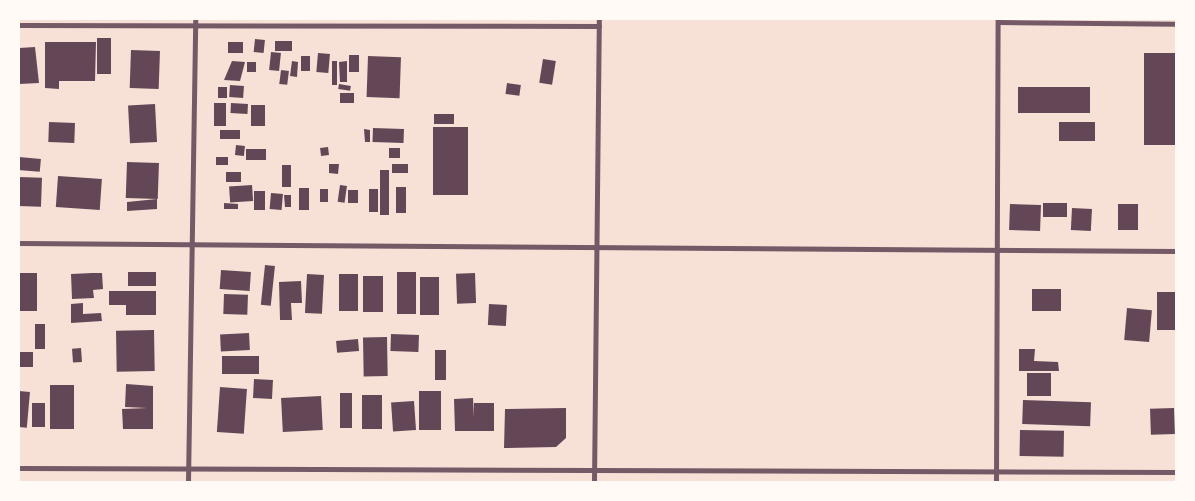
<!DOCTYPE html>
<html>
<head>
<meta charset="utf-8">
<style>
	body { margin:0 }
	#map { position:relative; width:1195px; height:501px; overflow:hidden; background:#f7e1d7; font-family:"Titillium Web",sans-serif }
	div>[style] { position:absolute }
	.building>* { inset:0; background:#644757; transform-origin:0 0 }
	.minor>* { height:5px; margin:-2.5px; padding:0 2.5px; transform-origin:2.5px; border-radius:2.5px; background:#755966 }
	span { translate:-50% -50%; white-space:nowrap; text-align:center; line-height:1.15; -webkit-text-stroke:4px #fffaf5; paint-order:stroke }
	.frame { position:absolute; inset:0; border:20px solid #fffaf5; pointer-events:none }
</style>
</head>
<body>
<div id="map">
	<div class="building">
		<div style="left:97px;top:38px;width:14px;height:36px"></div>
		<div style="left:255px;top:39px;width:10px;height:13px;rotate:6deg"></div>
		<div style="left:275px;top:41px;width:17px;height:10px"></div>
		<div style="clip-path:polygon(45px 42px,96px 42px,95px 81px,59px 81px,59px 89px,45px 88px)"></div>
		<div style="left:228px;top:42px;width:15px;height:11px"></div>
		<div style="clip-path:polygon(35px 47px,39px 83px,19px 84px,19px 48px)"></div>
		<div style="left:131px;top:50px;width:29px;height:38px;rotate:2deg"></div>
		<div style="left:271px;top:52px;width:10px;height:18px;rotate:6deg"></div>
		<div style="left:318px;top:53px;width:12px;height:19px;rotate:5deg"></div>
		<div style="left:1176px;top:53px;width:92px;height:32px;rotate:90deg"></div>
		<div style="left:349px;top:55px;width:10px;height:17px"></div>
		<div style="left:301px;top:56px;width:9px;height:15px"></div>
		<div style="left:368px;top:56px;width:33px;height:41px;rotate:2deg"></div>
		<div style="left:543px;top:59px;width:13px;height:24px;rotate:9deg"></div>
		<div style="clip-path:polygon(232px 61px,245px 62px,240px 81px,224px 80px)"></div>
		<div style="clip-path:polygon(292px 61px,298px 62px,297px 77px,290px 76px)"></div>
		<div style="left:332px;top:61px;width:5px;height:24px"></div>
		<div style="clip-path:polygon(347px 61px,347px 82px,340px 82px,339px 62px)"></div>
		<div style="left:247px;top:62px;width:9px;height:10px"></div>
		<div style="left:281px;top:70px;width:8px;height:14px;rotate:7deg"></div>
		<div style="left:507px;top:83px;width:14px;height:11px;rotate:8deg"></div>
		<div style="left:339px;top:84px;width:12px;height:5px;rotate:9deg"></div>
		<div style="left:230px;top:85px;width:14px;height:12px;rotate:4deg"></div>
		<div style="left:218px;top:87px;width:9px;height:11px"></div>
		<div style="left:1090px;top:87px;width:26px;height:72px;rotate:90deg"></div>
		<div style="left:340px;top:93px;width:14px;height:10px"></div>
		<div style="left:214px;top:103px;width:12px;height:23px"></div>
		<div style="left:231px;top:103px;width:17px;height:10px;rotate:3deg"></div>
		<div style="left:155px;top:104px;width:38px;height:27px;rotate:87deg"></div>
		<div style="left:251px;top:105px;width:14px;height:21px"></div>
		<div style="left:434px;top:114px;width:20px;height:10px"></div>
		<div style="left:49px;top:122px;width:26px;height:20px;rotate:2deg"></div>
		<div style="left:1095px;top:122px;width:19px;height:36px;rotate:90deg"></div>
		<div style="left:433px;top:127px;width:35px;height:68px"></div>
		<div style="left:373px;top:128px;width:31px;height:14px;rotate:2deg"></div>
		<div style="clip-path:polygon(364px 129px,370px 130px,370px 142px,365px 142px)"></div>
		<div style="left:220px;top:130px;width:20px;height:9px"></div>
		<div style="left:236px;top:145px;width:9px;height:10px;rotate:6deg"></div>
		<div style="left:328px;top:147px;width:8px;height:8px;rotate:83deg"></div>
		<div style="left:389px;top:148px;width:11px;height:10px"></div>
		<div style="left:266px;top:149px;width:11px;height:20px;rotate:90deg"></div>
		<div style="left:19px;top:157px;width:22px;height:13px;rotate:5deg"></div>
		<div style="left:216px;top:157px;width:12px;height:8px"></div>
		<div style="left:127px;top:162px;width:32px;height:36px;rotate:2deg"></div>
		<div style="clip-path:polygon(329px 164px,339px 164px,338px 174px,329px 173px)"></div>
		<div style="left:392px;top:164px;width:16px;height:9px"></div>
		<div style="left:282px;top:165px;width:9px;height:22px"></div>
		<div style="left:380px;top:170px;width:9px;height:45px"></div>
		<div style="left:226px;top:172px;width:15px;height:10px"></div>
		<div style="left:58px;top:176px;width:44px;height:31px;rotate:4deg"></div>
		<div style="left:19px;top:177px;width:23px;height:29px;rotate:2deg"></div>
		<div style="left:252px;top:185px;width:16px;height:23px;rotate:86deg"></div>
		<div style="left:340px;top:185px;width:7px;height:17px;rotate:8deg"></div>
		<div style="left:396px;top:187px;width:10px;height:26px"></div>
		<div style="left:299px;top:188px;width:10px;height:22px"></div>
		<div style="left:320px;top:189px;width:8px;height:13px"></div>
		<div style="left:369px;top:189px;width:9px;height:23px"></div>
		<div style="left:358px;top:190px;width:13px;height:10px;rotate:90deg"></div>
		<div style="left:254px;top:191px;width:11px;height:19px"></div>
		<div style="left:271px;top:193px;width:12px;height:16px;rotate:5deg"></div>
		<div style="clip-path:polygon(284px 195px,291px 195px,291px 207px,285px 207px)"></div>
		<div style="clip-path:polygon(157px 199px,157px 209px,127px 211px,127px 202px)"></div>
		<div style="clip-path:polygon(224px 203px,238px 204px,238px 209px,224px 209px)"></div>
		<div style="left:1043px;top:203px;width:24px;height:14px"></div>
		<div style="left:1010px;top:204px;width:31px;height:26px;rotate:2deg"></div>
		<div style="left:1118px;top:204px;width:20px;height:26px"></div>
		<div style="left:1072px;top:208px;width:20px;height:22px;rotate:3deg"></div>
		<div style="left:265px;top:265px;width:10px;height:40px;rotate:6deg"></div>
		<div style="left:221px;top:270px;width:30px;height:19px;rotate:4deg"></div>
		<div style="left:128px;top:272px;width:28px;height:14px"></div>
		<div style="left:397px;top:272px;width:19px;height:42px"></div>
		<div style="left:19px;top:273px;width:18px;height:38px"></div>
		<div style="clip-path:polygon(92px 273px,102px 273px,103px 289px,93px 290px,94px 298px,72px 299px,71px 274px)"></div>
		<div style="left:475px;top:273px;width:30px;height:19px;rotate:88deg"></div>
		<div style="left:307px;top:274px;width:17px;height:39px;rotate:3deg"></div>
		<div style="left:339px;top:274px;width:19px;height:37px"></div>
		<div style="left:363px;top:276px;width:20px;height:36px"></div>
		<div style="left:420px;top:277px;width:19px;height:38px"></div>
		<div style="clip-path:polygon(301px 281px,302px 303px,291px 303px,292px 320px,280px 320px,279px 282px)"></div>
		<div style="left:1061px;top:289px;width:22px;height:29px;rotate:90deg"></div>
		<div style="clip-path:polygon(109px 291px,156px 291px,156px 315px,126px 315px,126px 305px,109px 305px)"></div>
		<div style="left:1157px;top:292px;width:19px;height:38px"></div>
		<div style="left:224px;top:294px;width:24px;height:20px;rotate:2deg"></div>
		<div style="clip-path:polygon(83px 303px,83px 314px,101px 313px,102px 321px,71px 323px,71px 304px)"></div>
		<div style="left:489px;top:304px;width:18px;height:21px;rotate:3deg"></div>
		<div style="left:1127px;top:308px;width:25px;height:32px;rotate:5deg"></div>
		<div style="left:35px;top:324px;width:10px;height:25px"></div>
		<div style="left:154px;top:330px;width:41px;height:38px;rotate:89deg"></div>
		<div style="left:249px;top:333px;width:17px;height:29px;rotate:87deg"></div>
		<div style="left:391px;top:334px;width:28px;height:17px;rotate:2deg"></div>
		<div style="left:387px;top:337px;width:39px;height:24px;rotate:89deg"></div>
		<div style="left:358px;top:339px;width:12px;height:22px;rotate:85deg"></div>
		<div style="left:81px;top:348px;width:14px;height:9px;rotate:86deg"></div>
		<div style="clip-path:polygon(1019px 349px,1035px 349px,1034px 361px,1058px 362px,1059px 371px,1019px 371px)"></div>
		<div style="left:435px;top:350px;width:11px;height:30px"></div>
		<div style="left:19px;top:352px;width:14px;height:15px"></div>
		<div style="left:222px;top:356px;width:37px;height:18px"></div>
		<div style="left:1027px;top:373px;width:24px;height:23px"></div>
		<div style="left:254px;top:379px;width:19px;height:19px;rotate:3deg"></div>
		<div style="clip-path:polygon(126px 384px,153px 386px,153px 429px,123px 429px,122px 409px,147px 408px,125px 407px)"></div>
		<div style="left:50px;top:385px;width:24px;height:44px"></div>
		<div style="left:220px;top:387px;width:27px;height:45px;rotate:4deg"></div>
		<div style="left:19px;top:391px;width:11px;height:36px;rotate:5deg"></div>
		<div style="left:419px;top:391px;width:22px;height:39px"></div>
		<div style="left:340px;top:393px;width:12px;height:35px"></div>
		<div style="left:362px;top:395px;width:20px;height:34px"></div>
		<div style="left:321px;top:396px;width:34px;height:40px;rotate:87deg"></div>
		<div style="clip-path:polygon(473px 398px,474px 417px,474px 403px,494px 403px,494px 431px,455px 431px,454px 399px)"></div>
		<div style="left:1023px;top:400px;width:68px;height:24px;rotate:2deg"></div>
		<div style="left:414px;top:401px;width:29px;height:23px;rotate:86deg"></div>
		<div style="left:32px;top:403px;width:13px;height:24px"></div>
		<div style="clip-path:polygon(566px 408px,566px 438px,556px 447px,504px 448px,505px 409px)"></div>
		<div style="left:1174px;top:408px;width:26px;height:24px;rotate:88deg"></div>
		<div style="left:1020px;top:430px;width:44px;height:26px;rotate:1deg"></div>
	</div>
	<div class="minor">
		<div style="left:998px;top:22px;width:178px;rotate:0.6deg"></div>
		<div style="left:19px;top:25px;width:580px;rotate:0.1deg"></div>
		<div style="left:19px;top:243px;width:1157px;rotate:0.4deg"></div>
		<div style="left:19px;top:468px;width:1157px;rotate:0.2deg"></div>
		<div style="left:188px;top:482px;width:463px;rotate:-89.1deg"></div>
		<div style="left:594px;top:482px;width:463px;rotate:-89.4deg"></div>
		<div style="left:996px;top:482px;width:463px;rotate:-89.8deg"></div>
	</div>
	<div class="frame"></div>
</div>
</body>
</html>
